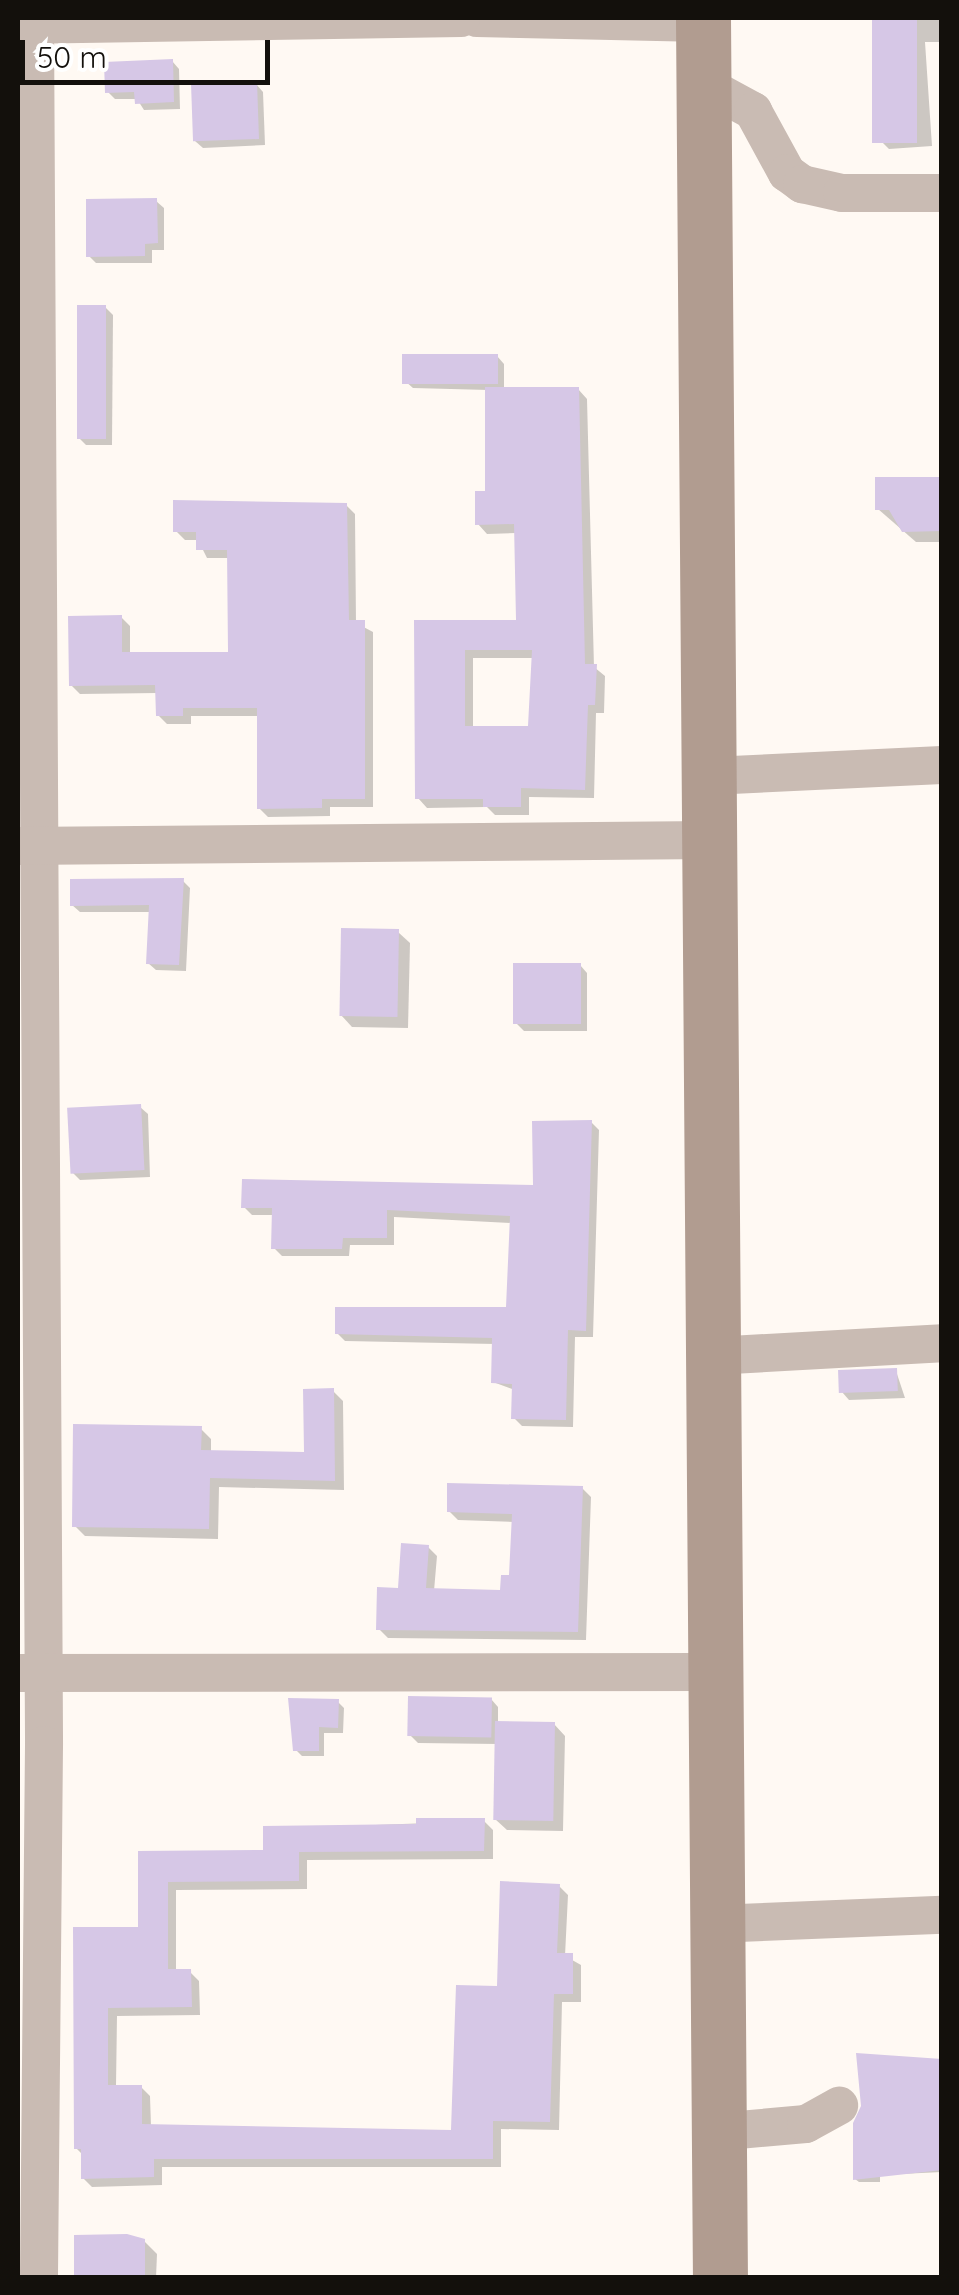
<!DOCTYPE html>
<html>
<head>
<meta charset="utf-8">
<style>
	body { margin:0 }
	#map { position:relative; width:959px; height:2295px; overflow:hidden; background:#fff9f3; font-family:Quicksand,sans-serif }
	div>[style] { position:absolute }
	.shadow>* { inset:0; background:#0003 }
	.building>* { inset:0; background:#d6c7e6; transform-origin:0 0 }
	.minor>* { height:38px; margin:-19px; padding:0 19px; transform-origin:19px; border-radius:19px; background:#c9bbb3 }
	.secondary>* { height:55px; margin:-27.5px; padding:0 27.5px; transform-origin:27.5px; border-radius:27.5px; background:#b19c90 }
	span { translate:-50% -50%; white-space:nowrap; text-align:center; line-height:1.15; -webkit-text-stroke:8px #fff; paint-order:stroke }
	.frame { position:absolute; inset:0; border:20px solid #13100c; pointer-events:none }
	.scale { position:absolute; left:20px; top:40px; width:250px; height:45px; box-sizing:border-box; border:5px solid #13100c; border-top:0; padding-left:12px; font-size:30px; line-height:35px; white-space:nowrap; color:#13100c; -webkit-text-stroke:8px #fff; paint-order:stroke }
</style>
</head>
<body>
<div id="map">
	<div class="shadow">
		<div style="clip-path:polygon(875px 18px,942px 18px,942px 42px,925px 42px,932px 146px,889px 149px,882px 142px)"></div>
		<div style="clip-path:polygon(172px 61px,179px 69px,180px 109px,144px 110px,137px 99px,115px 99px,108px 92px)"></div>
		<div style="clip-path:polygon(256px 84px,263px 92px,265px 145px,203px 148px,195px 141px)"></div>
		<div style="clip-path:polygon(156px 201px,164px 208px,164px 250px,152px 250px,152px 263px,96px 263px,89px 256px)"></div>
		<div style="clip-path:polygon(105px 307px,113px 315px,112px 445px,86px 445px,79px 438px)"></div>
		<div style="clip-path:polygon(evenodd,497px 356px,504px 364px,504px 389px,578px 389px,587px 399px,594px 667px,605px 676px,604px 713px,596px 713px,594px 798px,529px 797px,529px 815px,495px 815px,487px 807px,427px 808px,418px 798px,416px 623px,518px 622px,516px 533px,487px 534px,478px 524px,488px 494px,488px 390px,413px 388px,405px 381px,497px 356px,473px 658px,534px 658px,531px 729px,473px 728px,473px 658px)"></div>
		<div style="clip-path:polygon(942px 479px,942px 542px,916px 542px,878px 509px)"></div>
		<div style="clip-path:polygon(346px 505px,355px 514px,356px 623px,373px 632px,373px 807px,330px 807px,330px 816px,268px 817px,259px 808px,259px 716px,191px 716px,191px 724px,167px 724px,158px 715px,158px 693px,80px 694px,71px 685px,121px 617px,130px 626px,130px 655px,231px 654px,230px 558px,207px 558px,198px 540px,185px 540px,176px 531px)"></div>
		<div style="clip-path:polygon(183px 881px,190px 888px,186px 971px,156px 970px,148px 963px,151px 912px,80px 912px,72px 905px)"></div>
		<div style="clip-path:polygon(398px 932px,410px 943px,408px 1028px,352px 1027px,341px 1015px)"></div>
		<div style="clip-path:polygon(580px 965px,587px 973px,587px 1031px,524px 1031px,516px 1023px)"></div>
		<div style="clip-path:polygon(140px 1107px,148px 1114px,150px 1177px,80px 1180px,72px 1172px)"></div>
		<div style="clip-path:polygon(591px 1122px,599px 1130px,593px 1337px,575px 1337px,573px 1427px,522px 1426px,514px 1418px,515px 1390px,493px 1382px,495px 1344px,345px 1341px,337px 1333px,509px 1310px,512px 1223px,394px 1217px,394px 1245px,350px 1245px,349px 1256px,282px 1256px,274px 1248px,274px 1215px,252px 1215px,244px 1207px,536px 1187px)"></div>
		<div style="clip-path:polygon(896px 1371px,905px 1398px,849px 1400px,842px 1392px)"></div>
		<div style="clip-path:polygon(333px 1391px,343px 1401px,344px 1490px,219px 1487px,218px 1539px,85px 1536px,75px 1526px,201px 1429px,211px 1439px,211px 1453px,306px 1454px)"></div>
		<div style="clip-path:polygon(582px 1488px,591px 1497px,586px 1640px,388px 1638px,379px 1629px,428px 1547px,437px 1556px,434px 1591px,503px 1592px,512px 1577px,514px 1522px,458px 1520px,449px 1511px)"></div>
		<div style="clip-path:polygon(491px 1699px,498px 1707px,498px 1723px,554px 1724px,565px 1736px,563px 1831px,507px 1830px,495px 1819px,497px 1744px,418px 1743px,410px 1735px)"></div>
		<div style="clip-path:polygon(338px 1702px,344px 1708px,343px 1733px,324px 1733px,324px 1756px,302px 1756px,296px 1750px)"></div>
		<div style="clip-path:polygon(484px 1821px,493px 1830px,493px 1859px,307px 1860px,307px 1889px,176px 1890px,176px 1972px,190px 1972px,199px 1981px,200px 2015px,117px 2016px,116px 2087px,141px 2087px,150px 2096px,151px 2126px,454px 2132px,499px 1988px,559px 1886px,568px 1895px,565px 1956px,581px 1965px,581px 2002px,562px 2002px,559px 2130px,501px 2129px,501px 2167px,162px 2167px,162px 2185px,92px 2187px,83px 2178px,83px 2155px,76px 2148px,75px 1930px,141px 1930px,141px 1853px,266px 1853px,266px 1829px)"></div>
		<div style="clip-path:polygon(942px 2062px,942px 2172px,880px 2175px,880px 2182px,859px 2182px,855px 2179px)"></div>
		<div style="clip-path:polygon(144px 2241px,157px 2254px,156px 2278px,78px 2278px)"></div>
	</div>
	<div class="building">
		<div style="left:872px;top:18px;width:45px;height:125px"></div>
		<div style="clip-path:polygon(173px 59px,174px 102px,135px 104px,134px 92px,105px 93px,104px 62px)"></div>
		<div style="left:257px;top:82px;width:57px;height:66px;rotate:88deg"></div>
		<div style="clip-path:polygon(157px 198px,158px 243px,145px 244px,145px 256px,86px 257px,86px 199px)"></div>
		<div style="left:77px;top:305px;width:29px;height:134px"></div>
		<div style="left:498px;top:354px;width:30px;height:96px;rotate:90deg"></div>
		<div style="clip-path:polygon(evenodd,485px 387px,579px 387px,585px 664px,597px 664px,595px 705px,588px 705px,585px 790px,521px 788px,521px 807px,483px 807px,483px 799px,415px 799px,414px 620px,516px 620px,514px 524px,475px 525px,475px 491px,485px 491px,485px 387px,465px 650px,532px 650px,528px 726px,465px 726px,465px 650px)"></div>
		<div style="clip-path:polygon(875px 477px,942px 477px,942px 531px,902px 532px,889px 510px,875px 510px)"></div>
		<div style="clip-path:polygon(173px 500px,347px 503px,349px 620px,365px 620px,365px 799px,322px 799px,322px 808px,257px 809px,257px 708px,183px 708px,183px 716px,156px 716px,155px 685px,69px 686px,68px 616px,122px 615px,122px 652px,228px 652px,227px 550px,196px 550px,196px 532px,173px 532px)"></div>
		<div style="clip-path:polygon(184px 878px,179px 965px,146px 964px,149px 905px,70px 906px,70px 879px)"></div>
		<div style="left:341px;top:928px;width:58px;height:88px;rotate:1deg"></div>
		<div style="left:513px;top:963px;width:68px;height:61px"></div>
		<div style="left:141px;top:1104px;width:66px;height:74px;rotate:87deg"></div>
		<div style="clip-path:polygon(592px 1120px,586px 1331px,568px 1330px,566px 1420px,511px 1419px,512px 1384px,491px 1383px,492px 1338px,335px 1334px,335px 1307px,506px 1307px,510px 1216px,387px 1210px,387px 1238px,343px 1238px,342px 1249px,271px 1249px,272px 1208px,241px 1208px,242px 1179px,533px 1185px,532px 1121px)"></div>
		<div style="left:897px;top:1368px;width:23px;height:59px;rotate:88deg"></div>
		<div style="clip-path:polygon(334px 1388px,335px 1481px,210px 1478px,209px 1529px,72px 1527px,73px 1424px,202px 1426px,201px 1450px,304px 1452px,303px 1389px)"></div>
		<div style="clip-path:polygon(447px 1483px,583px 1486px,578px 1632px,376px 1630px,377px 1587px,398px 1588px,401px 1543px,429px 1545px,426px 1588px,500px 1590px,501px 1575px,509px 1575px,512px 1514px,447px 1512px)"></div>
		<div style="left:408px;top:1696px;width:84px;height:40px;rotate:1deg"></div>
		<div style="clip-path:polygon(288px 1698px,339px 1699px,338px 1728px,319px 1727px,319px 1751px,293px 1751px)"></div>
		<div style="left:495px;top:1721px;width:60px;height:99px;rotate:1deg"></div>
		<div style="clip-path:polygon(416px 1818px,485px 1818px,484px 1851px,299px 1852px,299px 1881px,168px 1882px,168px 1969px,191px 1969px,192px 2007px,108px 2008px,108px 2085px,142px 2085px,142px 2124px,451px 2130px,456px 1985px,497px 1986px,500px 1881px,560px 1884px,557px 1953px,573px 1953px,573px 1994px,554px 1994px,550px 2122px,493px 2121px,493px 2159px,154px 2159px,154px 2177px,81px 2179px,81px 2149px,74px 2149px,73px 1927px,138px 1927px,138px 1851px,263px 1850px,263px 1826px,416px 1824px)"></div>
		<div style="clip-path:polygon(856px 2053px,942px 2059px,942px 2170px,853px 2180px,853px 2123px,861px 2106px)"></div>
		<div style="clip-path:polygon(127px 2234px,145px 2239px,145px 2276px,74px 2278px,74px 2235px)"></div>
	</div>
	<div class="minor">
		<div style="left:35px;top:18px;width:1727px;rotate:89.7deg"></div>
		<div style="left:44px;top:1745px;width:533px;rotate:90.54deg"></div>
		<div style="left:477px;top:18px;width:226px;rotate:1.3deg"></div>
		<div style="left:18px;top:25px;width:443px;rotate:-0.9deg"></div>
		<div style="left:705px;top:85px;width:55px;rotate:28.4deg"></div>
		<div style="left:753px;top:111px;width:71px;rotate:61.3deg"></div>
		<div style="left:787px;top:173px;width:19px;rotate:36deg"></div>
		<div style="left:802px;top:184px;width:41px;rotate:12.7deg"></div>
		<div style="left:842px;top:193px;width:100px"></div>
		<div style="left:710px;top:776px;width:232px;rotate:-2.7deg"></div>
		<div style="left:18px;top:846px;width:693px;rotate:-0.5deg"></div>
		<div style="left:713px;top:1356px;width:229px;rotate:-3.2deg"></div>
		<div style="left:18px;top:1673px;width:692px;rotate:-0.08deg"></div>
		<div style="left:713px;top:1924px;width:229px;rotate:-2.3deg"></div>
		<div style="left:716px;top:2132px;width:90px;rotate:-5.1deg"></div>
		<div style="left:806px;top:2124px;width:38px;rotate:-29deg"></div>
	</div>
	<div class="secondary">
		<div style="left:703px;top:18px;width:2260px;rotate:89.57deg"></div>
	</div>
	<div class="frame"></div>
	<div class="scale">50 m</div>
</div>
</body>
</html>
